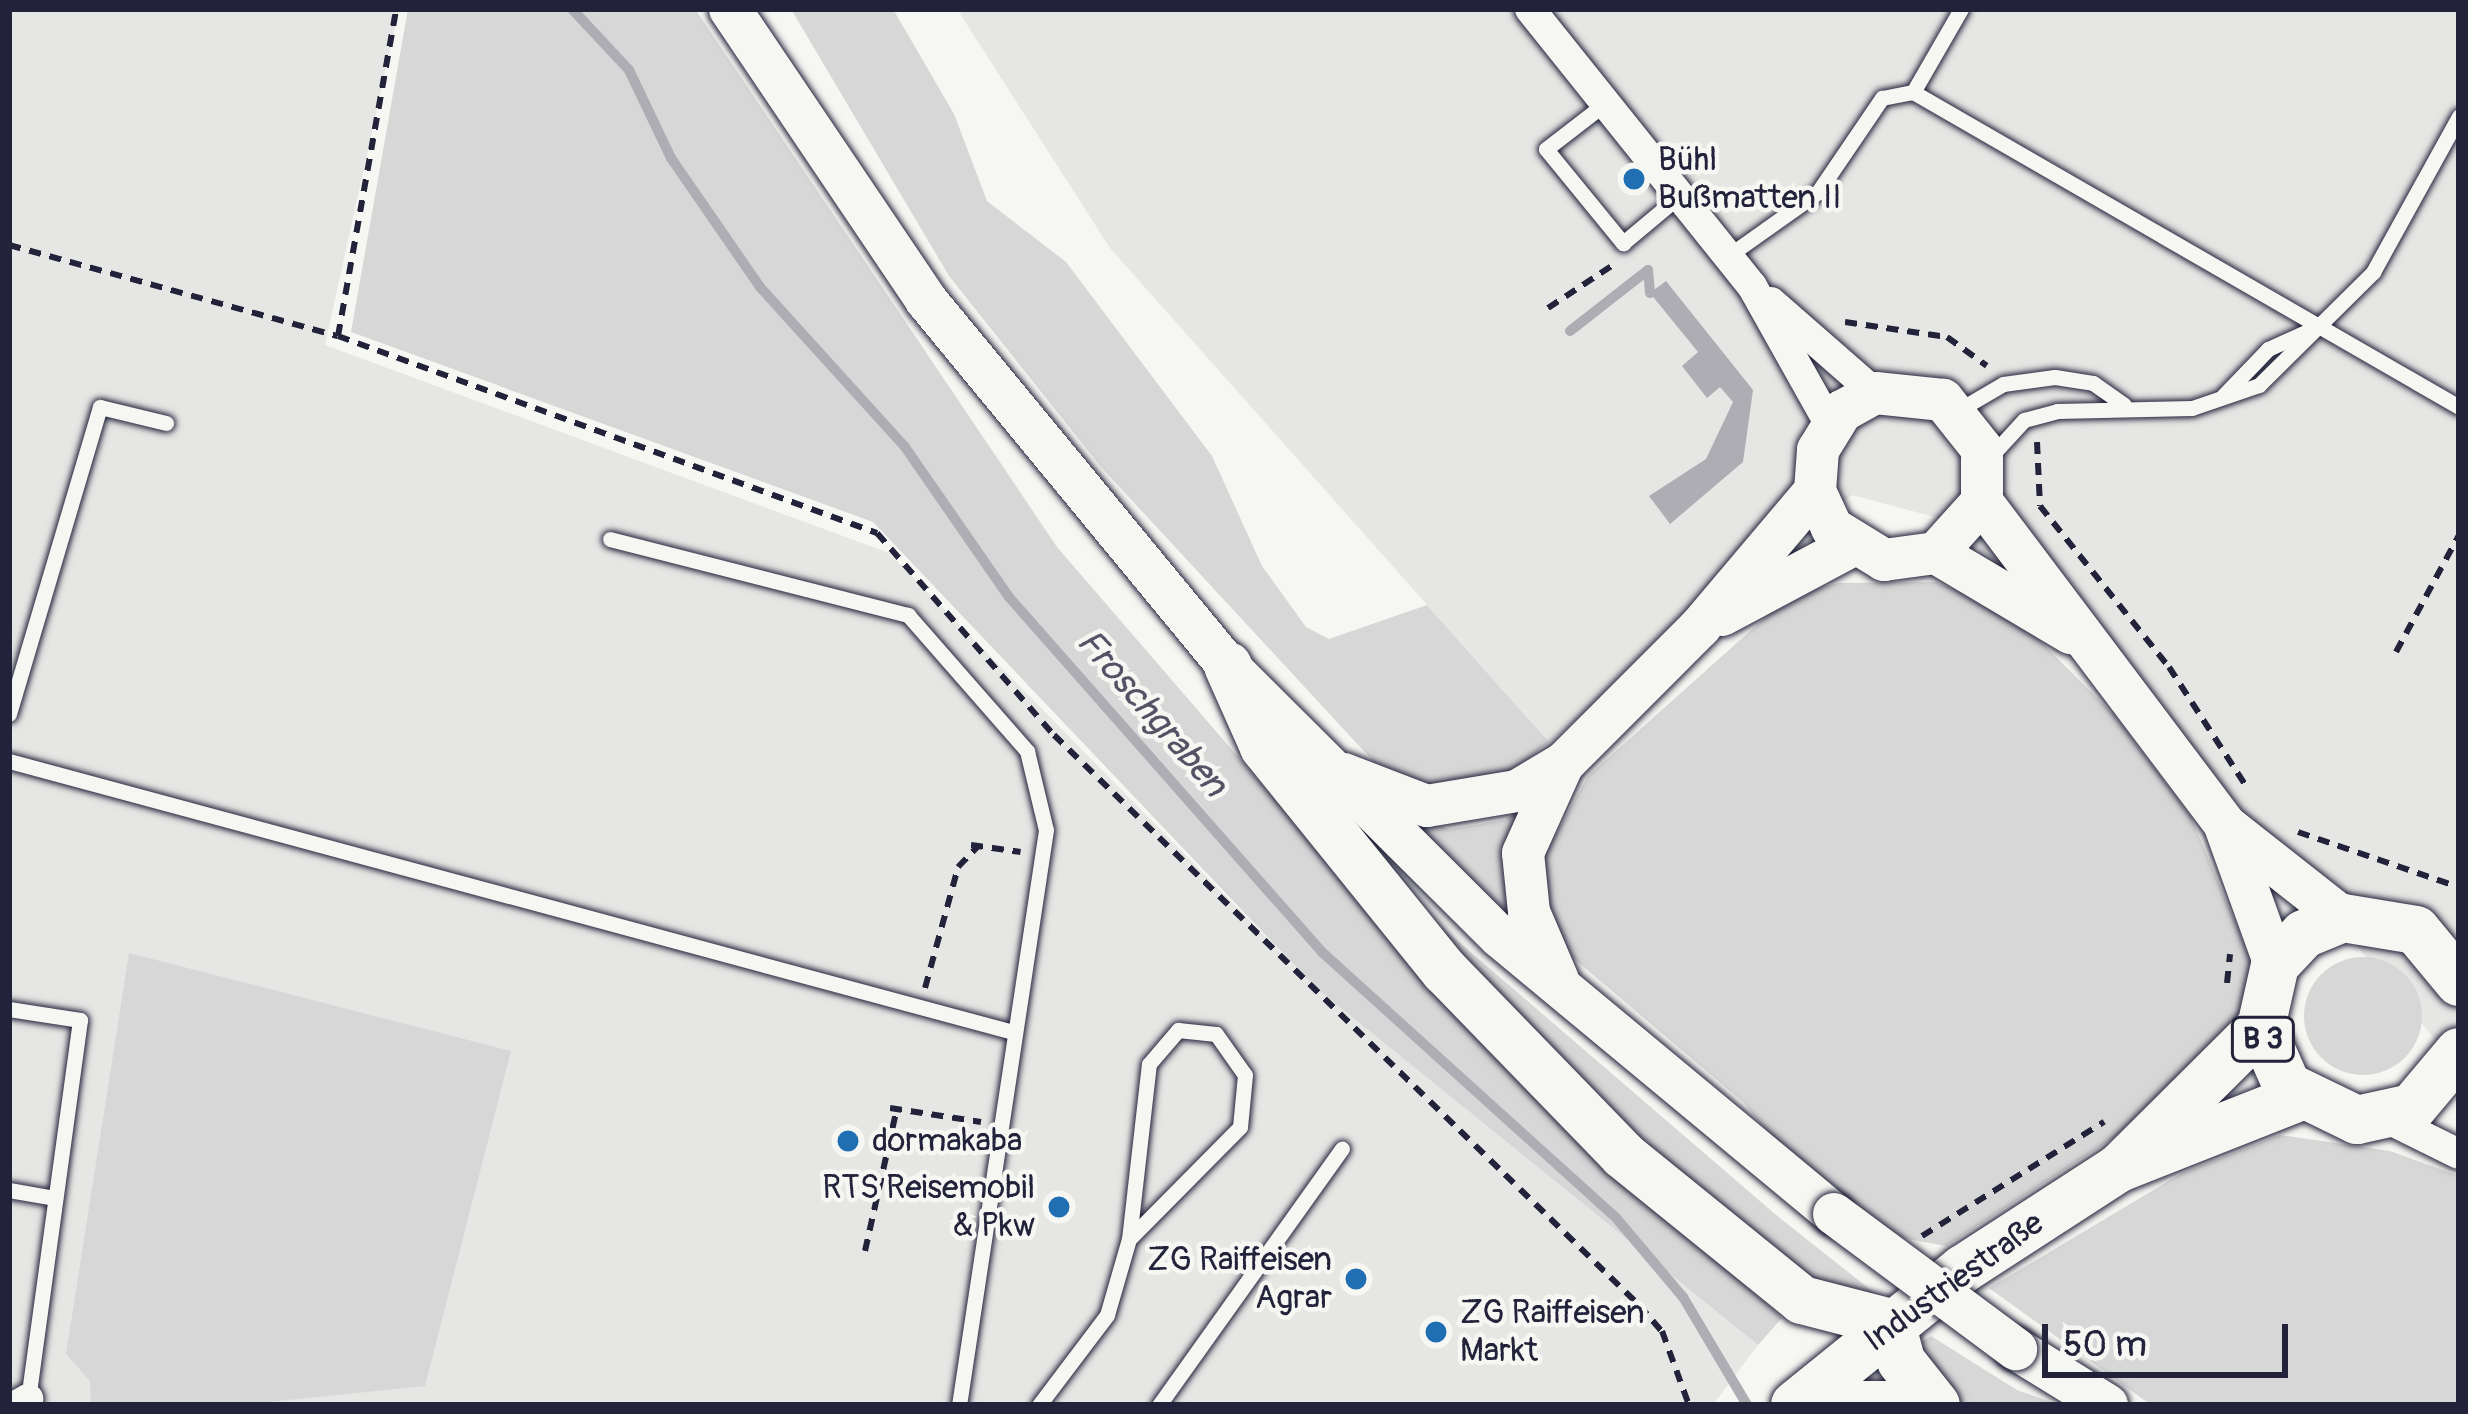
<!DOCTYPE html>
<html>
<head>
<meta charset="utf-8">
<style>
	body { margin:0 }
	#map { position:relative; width:2468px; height:1414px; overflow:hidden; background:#f6f6f2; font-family:Pangolin,sans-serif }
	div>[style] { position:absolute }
	.built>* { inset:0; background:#e6e6e4 }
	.green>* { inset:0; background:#d7d7d7 }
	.round { border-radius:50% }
	.water>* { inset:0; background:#adadb3 }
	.stream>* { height:10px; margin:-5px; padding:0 5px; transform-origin:5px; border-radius:5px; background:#adadb3 }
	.path>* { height:6px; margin-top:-3px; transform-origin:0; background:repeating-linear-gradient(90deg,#22223b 0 12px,transparent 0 21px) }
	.roads { filter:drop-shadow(0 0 3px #22223b) drop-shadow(0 0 3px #22223b) }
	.lane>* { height:15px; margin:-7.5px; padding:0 7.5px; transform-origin:7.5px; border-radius:7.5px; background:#f6f6f2 }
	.street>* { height:30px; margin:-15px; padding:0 15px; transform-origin:15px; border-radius:15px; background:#f6f6f2 }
	.secondary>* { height:42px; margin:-21px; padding:0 21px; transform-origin:21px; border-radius:21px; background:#f6f6f2 }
	.primary>* { height:48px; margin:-24px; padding:0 24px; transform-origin:24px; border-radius:24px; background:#f6f6f2 }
	.bridges { filter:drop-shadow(0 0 3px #22223b) drop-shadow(0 0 3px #22223b) }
	.secondary-bridge>* { height:42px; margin:-21px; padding:0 21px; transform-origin:21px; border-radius:21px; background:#f6f6f2 }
	.dots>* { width:33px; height:33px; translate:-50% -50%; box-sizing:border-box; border:6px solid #f6f6f2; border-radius:50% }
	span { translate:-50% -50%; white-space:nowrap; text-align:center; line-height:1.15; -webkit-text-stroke:9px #f6f6f2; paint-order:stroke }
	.shield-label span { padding:3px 9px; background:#f6f6f2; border:3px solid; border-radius:9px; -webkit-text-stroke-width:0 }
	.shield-label { font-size:30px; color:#22223b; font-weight:700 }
	.poi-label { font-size:33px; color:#22223b }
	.left { translate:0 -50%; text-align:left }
	.right { translate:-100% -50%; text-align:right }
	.street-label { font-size:33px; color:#22223b }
	.water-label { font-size:36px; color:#535365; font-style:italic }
	.frame { position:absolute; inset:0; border:12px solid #22223b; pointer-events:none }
	.scale { position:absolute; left:2042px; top:1324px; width:246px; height:54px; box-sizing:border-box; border:6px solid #22223b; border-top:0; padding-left:15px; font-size:36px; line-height:42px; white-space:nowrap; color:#22223b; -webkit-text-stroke:9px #f6f6f2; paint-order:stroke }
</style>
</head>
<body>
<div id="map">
	<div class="built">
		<div style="clip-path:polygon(9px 9px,399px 9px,325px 345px,889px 553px,1316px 988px,1758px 1345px,1713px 1405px,9px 1405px)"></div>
		<div style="clip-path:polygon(957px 9px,2459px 9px,2459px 1068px,2143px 691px,1946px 520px,1852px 495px,1549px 742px,1110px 248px)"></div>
	</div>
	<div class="green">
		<div style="clip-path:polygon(408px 9px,695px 9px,1057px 547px,1484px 1042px,1782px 1318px,1758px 1345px,1316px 988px,873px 522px,351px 332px)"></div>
		<div style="clip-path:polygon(791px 9px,893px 9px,954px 114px,987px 201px,1066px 262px,1212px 456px,1262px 566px,1306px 627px,1329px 639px,1427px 605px,1549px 742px,1512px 772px,1469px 786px,1420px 786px,1374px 762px,1101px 467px,949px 276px)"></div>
		<div style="clip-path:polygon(1936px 582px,2014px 615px,2114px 715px,2191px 817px,2251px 960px,2239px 1016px,2138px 1122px,1946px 1246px,1902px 1238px,1793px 1165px,1744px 1103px,1572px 957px,1545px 909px,1543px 858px,1588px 776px,1788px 597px,1838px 583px)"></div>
		<div style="clip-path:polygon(1536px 797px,1517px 922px,1394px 814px,1450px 829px,1505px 820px)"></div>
		<div style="clip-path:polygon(1366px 862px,1775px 1214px,1877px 1295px,1815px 1298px,1562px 1076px)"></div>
		<div style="clip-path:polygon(129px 953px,511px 1051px,425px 1386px,239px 1405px,91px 1405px,90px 1381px,66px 1354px)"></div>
		<div class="round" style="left:2304px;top:957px;width:118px;height:118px"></div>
		<div style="clip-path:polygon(2280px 1135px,2390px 1151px,2459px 1176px,2459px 1405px,2151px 1405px,1989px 1288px,2182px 1173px)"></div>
		<div style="clip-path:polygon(1931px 1336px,2017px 1390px,2059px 1405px,1948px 1405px,1919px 1343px)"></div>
	</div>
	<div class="water">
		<div style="clip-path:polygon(1666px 281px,1753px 390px,1743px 462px,1670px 524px,1649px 496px,1706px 459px,1733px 402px,1720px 387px,1707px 398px,1682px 366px,1698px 352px,1650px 293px)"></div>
	</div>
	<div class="stream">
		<div style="left:572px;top:9px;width:83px;rotate:46.9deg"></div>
		<div style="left:629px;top:70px;width:98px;rotate:64.5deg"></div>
		<div style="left:671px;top:158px;width:157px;rotate:55.4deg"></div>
		<div style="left:760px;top:287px;width:216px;rotate:47.8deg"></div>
		<div style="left:905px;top:447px;width:183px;rotate:55.3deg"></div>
		<div style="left:1009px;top:597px;width:475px;rotate:48.6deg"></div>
		<div style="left:1323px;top:953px;width:396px;rotate:42.1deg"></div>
		<div style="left:1617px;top:1219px;width:102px;rotate:49.8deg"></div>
		<div style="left:1683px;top:1297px;width:126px;rotate:59.3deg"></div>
		<div style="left:1570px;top:331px;width:99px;rotate:-38deg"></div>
		<div style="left:1648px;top:270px;width:23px;rotate:85deg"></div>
	</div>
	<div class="path">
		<div style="left:9px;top:245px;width:341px;rotate:15.5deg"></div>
		<div style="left:338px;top:336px;width:574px;rotate:20.08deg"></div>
		<div style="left:877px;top:533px;width:269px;rotate:48.8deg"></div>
		<div style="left:1054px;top:735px;width:817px;rotate:44.26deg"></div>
		<div style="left:1639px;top:1305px;width:35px;rotate:49deg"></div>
		<div style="left:1662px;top:1331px;width:79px;rotate:70deg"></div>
		<div style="left:1548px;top:308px;width:82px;rotate:-33.5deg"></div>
		<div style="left:1845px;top:322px;width:103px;rotate:8.4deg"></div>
		<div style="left:1947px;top:337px;width:49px;rotate:35.9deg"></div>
		<div style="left:338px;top:336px;width:332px;rotate:-79.9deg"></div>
		<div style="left:2037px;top:442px;width:64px;rotate:87.3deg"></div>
		<div style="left:2040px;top:506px;width:206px;rotate:51.3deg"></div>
		<div style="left:2169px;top:667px;width:145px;rotate:57.1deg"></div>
		<div style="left:2396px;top:652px;width:133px;rotate:-61.7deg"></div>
		<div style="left:2298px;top:832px;width:170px;rotate:18.9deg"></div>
		<div style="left:971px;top:845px;width:50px;rotate:8deg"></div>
		<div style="left:2227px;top:983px;width:29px;rotate:-84deg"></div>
		<div style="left:925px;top:988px;width:125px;rotate:-74.7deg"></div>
		<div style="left:958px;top:867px;width:30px;rotate:-46deg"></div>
		<div style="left:890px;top:1108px;width:92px;rotate:8.7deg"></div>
		<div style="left:1922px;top:1236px;width:215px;rotate:-32.1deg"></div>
		<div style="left:865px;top:1251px;width:147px;rotate:-77.4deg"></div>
	</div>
	<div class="roads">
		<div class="lane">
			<div style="left:1961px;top:9px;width:96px;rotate:120deg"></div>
			<div style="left:1913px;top:92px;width:630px;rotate:29.98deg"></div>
			<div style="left:1603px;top:105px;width:72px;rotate:142.3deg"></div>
			<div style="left:1546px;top:149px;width:122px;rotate:50.7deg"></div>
			<div style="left:1623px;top:243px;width:72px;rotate:-39.9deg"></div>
			<div style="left:1728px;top:256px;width:110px;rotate:-35.4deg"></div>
			<div style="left:1818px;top:192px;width:114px;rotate:-55.8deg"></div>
			<div style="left:1882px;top:98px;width:32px;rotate:-11deg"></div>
			<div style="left:2223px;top:396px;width:65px;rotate:-46.2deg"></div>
			<div style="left:2268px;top:349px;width:54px;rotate:-24.2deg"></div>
			<div style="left:1957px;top:411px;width:53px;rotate:-30.4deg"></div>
			<div style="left:2003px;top:384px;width:52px;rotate:-7.7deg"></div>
			<div style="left:2055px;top:377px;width:38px;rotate:9deg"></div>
			<div style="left:2093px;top:383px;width:38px;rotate:35deg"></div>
			<div style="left:1991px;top:456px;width:49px;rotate:-47.5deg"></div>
			<div style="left:2024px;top:420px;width:34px;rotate:-15deg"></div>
			<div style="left:2057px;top:411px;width:135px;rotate:-1.3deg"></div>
			<div style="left:2192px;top:408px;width:71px;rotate:-18.9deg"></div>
			<div style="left:2259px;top:385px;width:161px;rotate:-44.7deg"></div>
			<div style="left:2373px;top:272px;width:178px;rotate:-61.1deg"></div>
			<div style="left:610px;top:539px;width:308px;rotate:14.3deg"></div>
			<div style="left:908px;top:615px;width:181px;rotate:48.8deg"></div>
			<div style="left:1027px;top:751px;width:81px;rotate:76.5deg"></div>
			<div style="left:1046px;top:830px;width:582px;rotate:98.6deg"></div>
			<div style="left:9px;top:714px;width:320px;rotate:-73.5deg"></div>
			<div style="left:100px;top:407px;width:68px;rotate:13.6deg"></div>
			<div style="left:9px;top:761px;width:1040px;rotate:15.11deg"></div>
			<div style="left:9px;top:1009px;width:72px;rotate:8.8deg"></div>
			<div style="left:80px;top:1020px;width:383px;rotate:97.8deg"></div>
			<div style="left:9px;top:1190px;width:47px;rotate:9.9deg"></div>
			<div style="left:1039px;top:1405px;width:113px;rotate:-52.9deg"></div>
			<div style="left:1107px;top:1315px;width:79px;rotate:-73.9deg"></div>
			<div style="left:1129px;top:1239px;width:176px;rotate:-83.5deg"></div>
			<div style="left:1149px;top:1064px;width:45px;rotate:-49.5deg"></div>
			<div style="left:1178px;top:1030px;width:38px;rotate:6deg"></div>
			<div style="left:1216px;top:1034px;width:50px;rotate:54.7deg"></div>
			<div style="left:1245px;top:1075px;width:52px;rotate:95.5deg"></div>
			<div style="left:1240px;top:1127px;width:158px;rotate:134.7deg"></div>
			<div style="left:1159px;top:1405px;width:315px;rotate:-54.5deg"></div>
		</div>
		<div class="street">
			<div style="left:1530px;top:9px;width:355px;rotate:51.3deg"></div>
			<div style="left:1752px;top:286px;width:159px;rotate:60.7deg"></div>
			<div style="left:1771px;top:302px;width:138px;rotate:41.2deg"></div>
			<div style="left:2386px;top:1118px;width:81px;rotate:26.3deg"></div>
			<div style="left:17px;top:1405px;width:13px;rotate:-29deg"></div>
		</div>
		<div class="secondary">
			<div style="left:730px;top:9px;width:351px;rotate:56deg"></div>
			<div style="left:926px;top:300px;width:475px;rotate:50.5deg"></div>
			<div style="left:1228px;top:666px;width:383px;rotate:44.9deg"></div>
			<div style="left:1499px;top:936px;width:435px;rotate:39.7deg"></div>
			<div style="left:1982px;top:502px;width:404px;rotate:53deg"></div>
			<div style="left:2225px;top:825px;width:150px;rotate:38.2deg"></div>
			<div style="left:1936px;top:553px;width:69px;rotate:-48deg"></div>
			<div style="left:1982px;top:502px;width:53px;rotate:-90deg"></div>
			<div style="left:1982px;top:449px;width:63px;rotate:-128.5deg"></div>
			<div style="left:1943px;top:400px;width:68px;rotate:-174.1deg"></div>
			<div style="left:1875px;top:393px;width:38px;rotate:151deg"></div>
			<div style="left:1842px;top:411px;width:46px;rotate:121.6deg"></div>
			<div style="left:1818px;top:450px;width:41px;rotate:94.2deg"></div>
			<div style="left:1815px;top:491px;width:41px;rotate:65.3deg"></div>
			<div style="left:1832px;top:528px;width:61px;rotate:31.6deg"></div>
			<div style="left:1884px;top:560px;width:52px;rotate:-7.7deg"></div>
			<div style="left:1936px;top:553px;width:157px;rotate:30.7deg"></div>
			<div style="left:1722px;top:615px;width:146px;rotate:-28.1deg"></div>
			<div style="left:1344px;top:774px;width:89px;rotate:21.1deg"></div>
			<div style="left:1427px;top:806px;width:91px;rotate:-9.5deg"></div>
			<div style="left:1517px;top:791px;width:55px;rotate:-30.8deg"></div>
			<div style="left:1564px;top:763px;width:192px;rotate:-45deg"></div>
			<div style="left:1700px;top:627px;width:178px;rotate:-49.8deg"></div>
			<div style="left:2225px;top:826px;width:148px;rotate:70.2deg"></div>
			<div style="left:1558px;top:980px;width:74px;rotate:-113.1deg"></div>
			<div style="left:1529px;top:912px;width:59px;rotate:-95.8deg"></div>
			<div style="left:1523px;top:853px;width:98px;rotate:-65.8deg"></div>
			<div style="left:2016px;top:1349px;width:107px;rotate:31.6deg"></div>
		</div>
		<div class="primary">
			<div style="left:1228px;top:666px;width:89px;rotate:66deg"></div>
			<div style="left:1264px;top:747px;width:288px;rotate:51.1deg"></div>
			<div style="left:1445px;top:971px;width:256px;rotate:45.9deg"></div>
			<div style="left:1623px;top:1155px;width:230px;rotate:39deg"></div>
			<div style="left:1802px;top:1300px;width:92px;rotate:14.5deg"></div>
			<div style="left:2459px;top:982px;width:67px;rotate:-129.6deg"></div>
			<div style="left:2416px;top:930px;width:74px;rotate:-170.7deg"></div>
			<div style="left:2343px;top:918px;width:42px;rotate:157.7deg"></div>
			<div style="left:2304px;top:934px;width:42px;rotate:133.1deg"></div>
			<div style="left:2275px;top:965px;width:64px;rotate:102.7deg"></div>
			<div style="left:2261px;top:1027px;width:64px;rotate:66.2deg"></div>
			<div style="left:2287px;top:1086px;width:78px;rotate:25.9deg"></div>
			<div style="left:2357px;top:1120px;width:56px;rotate:-12.3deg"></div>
			<div style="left:2412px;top:1108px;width:73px;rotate:-50deg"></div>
			<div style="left:2123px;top:1164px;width:194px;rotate:-44.8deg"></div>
			<div style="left:1891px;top:1323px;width:39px;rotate:75deg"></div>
			<div style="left:1901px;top:1361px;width:56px;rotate:51.5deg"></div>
			<div style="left:1795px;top:1405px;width:216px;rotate:-39deg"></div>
			<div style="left:1963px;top:1269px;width:186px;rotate:-32.9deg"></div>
			<div style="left:2119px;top:1168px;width:193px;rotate:-21.5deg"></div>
			<div style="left:1829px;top:1405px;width:89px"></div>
		</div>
	</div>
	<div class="bridges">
		<div class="secondary-bridge">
			<div style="left:1834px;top:1214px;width:227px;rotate:36.6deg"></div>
		</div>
	</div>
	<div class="dots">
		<div style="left:1634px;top:179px;background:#1f6fb2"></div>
		<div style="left:848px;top:1141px;background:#1f6fb2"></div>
		<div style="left:1059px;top:1207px;background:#1f6fb2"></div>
		<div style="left:1356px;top:1279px;background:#1f6fb2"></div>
		<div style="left:1436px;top:1332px;background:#1f6fb2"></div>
	</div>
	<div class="shield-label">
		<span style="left:2263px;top:1039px">B 3</span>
	</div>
	<div class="poi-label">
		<span class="left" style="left:1658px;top:179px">Bühl<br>Bußmatten II</span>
		<span class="left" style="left:872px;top:1141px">dormakaba</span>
		<span class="right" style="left:1035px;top:1207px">RTS Reisemobil<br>&amp; Pkw</span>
		<span class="right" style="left:1332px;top:1279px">ZG Raiffeisen<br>Agrar</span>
		<span class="left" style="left:1460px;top:1332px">ZG Raiffeisen<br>Markt</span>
	</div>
	<div class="street-label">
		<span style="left:1954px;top:1282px;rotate:-36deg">Industriestraße</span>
	</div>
	<div class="water-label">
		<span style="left:1152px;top:713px;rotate:49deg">Froschgraben</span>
	</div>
	<div class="frame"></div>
	<div class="scale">50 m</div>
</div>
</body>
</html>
